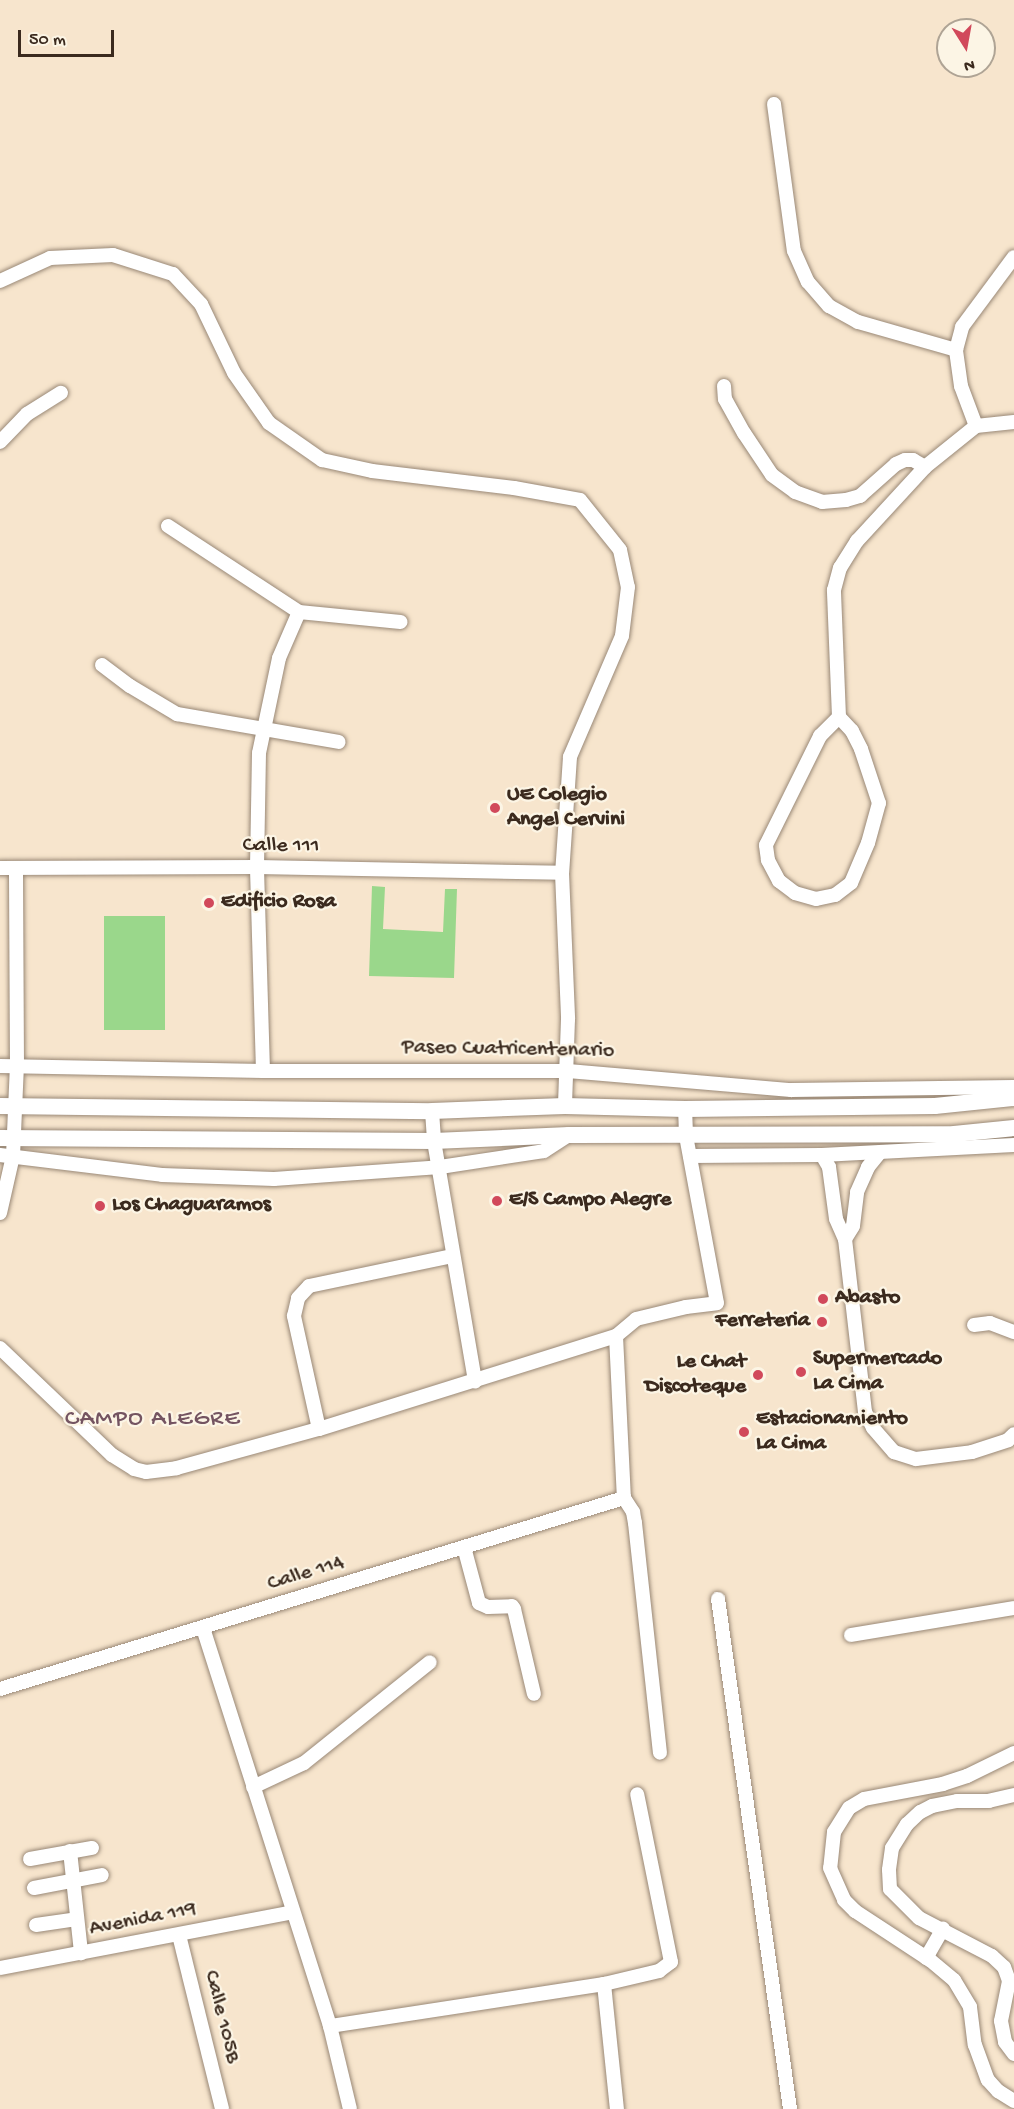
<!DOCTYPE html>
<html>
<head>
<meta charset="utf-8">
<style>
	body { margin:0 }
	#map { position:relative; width:1014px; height:2109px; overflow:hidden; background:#f7e5cd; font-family:"Gochi Hand",sans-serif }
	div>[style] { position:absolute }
	.green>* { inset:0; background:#9ad78b; transform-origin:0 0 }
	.roads { filter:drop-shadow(0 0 2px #998876) drop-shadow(0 0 2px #998876) }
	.minor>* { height:14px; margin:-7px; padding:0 7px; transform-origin:7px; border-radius:7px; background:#fff }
	.tertiary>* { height:16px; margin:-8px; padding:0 8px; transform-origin:8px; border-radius:8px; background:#fff }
	.dots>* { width:16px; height:16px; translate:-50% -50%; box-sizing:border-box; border:3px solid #fcf5e5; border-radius:50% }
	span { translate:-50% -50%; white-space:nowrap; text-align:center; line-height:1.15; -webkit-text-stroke:4.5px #fcf5e5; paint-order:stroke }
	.poi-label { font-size:22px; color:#3b2a1e; font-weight:700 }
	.left { translate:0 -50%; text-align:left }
	.right { translate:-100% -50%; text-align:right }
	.street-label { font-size:22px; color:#3b2a1e }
	.neighbourhood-label { font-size:24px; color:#745461; letter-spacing:1.5px }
	.north { position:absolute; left:936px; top:18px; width:60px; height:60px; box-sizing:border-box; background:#fcf5e5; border:2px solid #afa495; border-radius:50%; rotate:169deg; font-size:16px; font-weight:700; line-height:24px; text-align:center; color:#3b2a1e }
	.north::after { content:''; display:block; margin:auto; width:21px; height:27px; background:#d1495b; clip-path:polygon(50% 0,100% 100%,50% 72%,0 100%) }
	.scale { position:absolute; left:18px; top:30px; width:96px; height:27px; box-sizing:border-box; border:3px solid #3b2a1e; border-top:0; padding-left:8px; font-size:18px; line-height:21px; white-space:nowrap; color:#3b2a1e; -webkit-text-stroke:4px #fcf5e5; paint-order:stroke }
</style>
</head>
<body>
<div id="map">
	<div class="green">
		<div style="clip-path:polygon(372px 886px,385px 887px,383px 929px,443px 932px,445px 889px,457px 889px,454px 978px,369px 976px)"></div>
		<div style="left:104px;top:916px;width:61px;height:114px"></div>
	</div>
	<div class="roads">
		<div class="minor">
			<div style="left:774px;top:104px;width:148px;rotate:82.3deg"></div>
			<div style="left:794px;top:251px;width:34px;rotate:66deg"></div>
			<div style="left:808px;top:282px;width:32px;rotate:49deg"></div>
			<div style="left:829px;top:306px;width:33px;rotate:29deg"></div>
			<div style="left:858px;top:322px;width:102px;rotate:15.9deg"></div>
			<div style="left:0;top:281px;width:55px;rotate:-24.7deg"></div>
			<div style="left:50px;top:258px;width:63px;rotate:-2.7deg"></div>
			<div style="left:113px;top:255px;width:63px;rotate:17.6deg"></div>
			<div style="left:173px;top:274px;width:41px;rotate:47deg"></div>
			<div style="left:201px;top:304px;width:76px;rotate:64.4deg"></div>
			<div style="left:234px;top:373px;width:61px;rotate:55deg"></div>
			<div style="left:269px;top:423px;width:65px;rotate:34.9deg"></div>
			<div style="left:322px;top:460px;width:51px;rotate:12.4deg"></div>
			<div style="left:372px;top:471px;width:143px;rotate:6.8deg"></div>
			<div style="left:514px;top:488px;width:67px;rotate:10.3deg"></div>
			<div style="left:580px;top:500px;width:64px;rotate:51.3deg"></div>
			<div style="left:620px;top:550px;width:38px;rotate:78deg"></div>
			<div style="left:628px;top:587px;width:49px;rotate:97deg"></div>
			<div style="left:622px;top:636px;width:132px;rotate:113.3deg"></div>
			<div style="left:570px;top:757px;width:116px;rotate:93.9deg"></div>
			<div style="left:562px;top:873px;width:146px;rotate:87.6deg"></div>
			<div style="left:568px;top:1019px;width:87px;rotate:92deg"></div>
			<div style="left:724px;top:386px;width:13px;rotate:86deg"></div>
			<div style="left:725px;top:399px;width:39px;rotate:61deg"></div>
			<div style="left:744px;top:433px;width:50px;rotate:56.3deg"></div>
			<div style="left:772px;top:475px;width:29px;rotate:36deg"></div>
			<div style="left:795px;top:492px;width:29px;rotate:20deg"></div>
			<div style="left:822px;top:502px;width:24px;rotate:-5deg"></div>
			<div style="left:846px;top:500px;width:15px;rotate:-16deg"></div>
			<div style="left:860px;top:496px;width:48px;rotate:-41.6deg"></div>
			<div style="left:896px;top:464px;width:10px;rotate:-24deg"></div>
			<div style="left:905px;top:460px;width:8px"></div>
			<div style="left:913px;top:460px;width:14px;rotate:30deg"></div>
			<div style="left:976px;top:426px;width:43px;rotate:-110.6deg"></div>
			<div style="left:961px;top:386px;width:36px;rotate:-98deg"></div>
			<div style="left:956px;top:350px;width:24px;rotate:-75deg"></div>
			<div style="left:962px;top:327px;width:87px;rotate:-53.4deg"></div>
			<div style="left:0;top:442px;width:39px;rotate:-46deg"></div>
			<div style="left:27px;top:414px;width:40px;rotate:-32deg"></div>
			<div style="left:168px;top:526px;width:157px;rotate:33.3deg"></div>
			<div style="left:299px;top:612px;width:102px;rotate:5.6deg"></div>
			<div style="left:102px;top:665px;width:35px;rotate:37deg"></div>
			<div style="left:130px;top:686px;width:55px;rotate:30.8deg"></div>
			<div style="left:177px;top:714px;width:164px;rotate:9.8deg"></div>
			<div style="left:839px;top:717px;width:19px;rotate:47deg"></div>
			<div style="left:852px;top:731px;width:20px;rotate:63deg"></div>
			<div style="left:861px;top:749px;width:57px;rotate:71.6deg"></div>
			<div style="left:879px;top:803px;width:41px;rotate:105.4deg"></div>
			<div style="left:868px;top:843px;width:43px;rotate:113deg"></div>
			<div style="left:851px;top:883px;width:20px;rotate:143deg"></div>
			<div style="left:835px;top:895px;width:19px;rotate:168deg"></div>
			<div style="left:816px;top:899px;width:22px;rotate:-164deg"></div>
			<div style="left:795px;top:893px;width:20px;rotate:-143deg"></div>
			<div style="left:779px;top:881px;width:24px;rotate:-118deg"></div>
			<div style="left:768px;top:860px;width:15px;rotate:-98deg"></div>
			<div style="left:766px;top:845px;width:122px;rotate:-63.6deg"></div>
			<div style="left:820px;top:736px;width:27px;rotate:-45deg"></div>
			<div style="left:839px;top:717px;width:127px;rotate:-92.3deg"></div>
			<div style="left:834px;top:590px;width:23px;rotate:-75deg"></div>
			<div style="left:840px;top:568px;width:32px;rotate:-58deg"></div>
			<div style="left:857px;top:541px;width:100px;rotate:-47.4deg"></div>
			<div style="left:925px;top:467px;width:65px;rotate:-38.8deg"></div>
			<div style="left:976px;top:426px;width:38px;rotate:-6deg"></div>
			<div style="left:0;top:868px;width:257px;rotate:-0.2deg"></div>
			<div style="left:257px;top:867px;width:305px;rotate:1.1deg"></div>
			<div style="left:0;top:1066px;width:263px;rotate:1.1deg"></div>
			<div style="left:263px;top:1071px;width:305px"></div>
			<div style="left:568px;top:1071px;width:224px;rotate:4.9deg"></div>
			<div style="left:791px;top:1090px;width:223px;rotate:-0.8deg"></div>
			<div style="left:263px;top:1071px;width:204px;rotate:-91.7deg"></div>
			<div style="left:257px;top:867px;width:114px;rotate:-89deg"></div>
			<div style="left:259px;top:753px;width:97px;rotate:-78.1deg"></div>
			<div style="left:279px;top:658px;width:50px;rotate:-66.5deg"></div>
			<div style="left:432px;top:1111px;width:30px;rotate:86deg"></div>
			<div style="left:434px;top:1141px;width:244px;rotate:80.3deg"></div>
			<div style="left:0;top:1155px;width:163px;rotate:7deg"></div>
			<div style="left:162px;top:1175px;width:112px;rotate:2deg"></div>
			<div style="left:274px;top:1179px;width:166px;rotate:-4.1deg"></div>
			<div style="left:440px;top:1167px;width:105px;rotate:-8.7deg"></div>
			<div style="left:544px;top:1151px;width:30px;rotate:-33deg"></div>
			<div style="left:822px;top:1155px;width:14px;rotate:60deg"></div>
			<div style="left:829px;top:1167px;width:52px;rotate:82.3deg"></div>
			<div style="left:836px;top:1219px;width:22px;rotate:66deg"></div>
			<div style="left:845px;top:1239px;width:174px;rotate:83.4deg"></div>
			<div style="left:865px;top:1412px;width:18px;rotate:63deg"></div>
			<div style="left:873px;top:1428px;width:32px;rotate:49deg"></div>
			<div style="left:894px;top:1452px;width:23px;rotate:18deg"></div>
			<div style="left:916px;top:1459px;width:56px;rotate:-7.1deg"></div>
			<div style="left:972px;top:1452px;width:38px;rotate:-18deg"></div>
			<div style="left:1008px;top:1440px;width:8px;rotate:-45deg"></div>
			<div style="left:690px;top:1156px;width:132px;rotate:-0.4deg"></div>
			<div style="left:822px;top:1155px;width:192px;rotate:-3deg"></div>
			<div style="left:0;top:1213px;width:58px;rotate:-77.2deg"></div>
			<div style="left:13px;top:1156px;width:90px;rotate:-87.5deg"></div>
			<div style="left:17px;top:1066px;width:198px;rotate:-90.3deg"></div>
			<div style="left:845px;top:1239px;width:15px;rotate:-58deg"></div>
			<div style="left:853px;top:1226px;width:34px;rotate:-83deg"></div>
			<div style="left:857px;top:1192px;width:27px;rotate:-66deg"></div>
			<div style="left:868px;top:1167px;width:19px;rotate:-51deg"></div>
			<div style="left:974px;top:1325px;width:16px;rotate:-7deg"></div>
			<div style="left:990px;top:1323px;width:26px;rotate:21deg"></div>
			<div style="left:616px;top:1336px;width:26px;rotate:-40deg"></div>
			<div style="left:636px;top:1319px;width:51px;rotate:-13.5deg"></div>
			<div style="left:686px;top:1307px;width:31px;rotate:-7deg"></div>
			<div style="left:717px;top:1303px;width:171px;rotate:-100.5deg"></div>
			<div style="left:686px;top:1135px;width:26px;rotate:-92deg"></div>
			<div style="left:0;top:1348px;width:155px;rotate:43.7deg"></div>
			<div style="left:112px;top:1455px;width:26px;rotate:32deg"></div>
			<div style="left:134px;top:1469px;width:12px;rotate:14deg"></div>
			<div style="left:146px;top:1472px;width:31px;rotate:-7deg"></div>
			<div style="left:177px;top:1468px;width:147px;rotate:-15.4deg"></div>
			<div style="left:319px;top:1429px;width:311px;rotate:-17.4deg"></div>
			<div style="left:616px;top:1336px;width:162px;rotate:87.2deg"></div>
			<div style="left:624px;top:1498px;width:17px;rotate:57deg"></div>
			<div style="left:633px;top:1512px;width:11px;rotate:80deg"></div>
			<div style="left:635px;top:1523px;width:231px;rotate:83.8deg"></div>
			<div style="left:319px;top:1429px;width:116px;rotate:-102.5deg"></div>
			<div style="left:294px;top:1316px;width:18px;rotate:-77deg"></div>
			<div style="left:298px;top:1298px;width:16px;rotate:-47deg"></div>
			<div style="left:309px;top:1286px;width:147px;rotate:-11.8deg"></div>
			<div style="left:464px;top:1547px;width:58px;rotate:75deg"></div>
			<div style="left:479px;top:1603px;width:10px;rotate:24deg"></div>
			<div style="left:488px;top:1607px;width:24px;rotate:-2deg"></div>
			<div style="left:512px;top:1606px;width:4px;rotate:56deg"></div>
			<div style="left:514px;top:1609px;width:87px;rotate:76.8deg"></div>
			<div style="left:718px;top:1599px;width:515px;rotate:81.96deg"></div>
			<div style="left:203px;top:1628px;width:418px;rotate:72.3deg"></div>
			<div style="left:330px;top:2026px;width:85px;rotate:76.5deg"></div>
			<div style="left:851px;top:1635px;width:165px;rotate:-9.4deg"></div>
			<div style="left:0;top:1689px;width:653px;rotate:-17.02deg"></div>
			<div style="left:1014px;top:1753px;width:52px;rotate:153.9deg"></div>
			<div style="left:967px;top:1776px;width:25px;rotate:162deg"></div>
			<div style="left:943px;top:1784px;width:80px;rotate:169.2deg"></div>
			<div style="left:864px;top:1799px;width:17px;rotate:149deg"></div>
			<div style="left:849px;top:1808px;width:28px;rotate:122deg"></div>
			<div style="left:834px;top:1832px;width:36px;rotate:96deg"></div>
			<div style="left:830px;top:1868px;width:35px;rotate:66deg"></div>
			<div style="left:844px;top:1900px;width:16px;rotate:45deg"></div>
			<div style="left:855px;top:1911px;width:90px;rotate:33.2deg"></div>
			<div style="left:930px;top:1960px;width:31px;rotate:40deg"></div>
			<div style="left:954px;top:1980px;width:31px;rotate:59deg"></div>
			<div style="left:970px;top:2007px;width:38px;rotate:83deg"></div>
			<div style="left:975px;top:2045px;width:37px;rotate:70deg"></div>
			<div style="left:988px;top:2080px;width:15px;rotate:48deg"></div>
			<div style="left:998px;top:2091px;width:19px;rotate:32deg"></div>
			<div style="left:253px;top:1787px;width:56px;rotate:-25.2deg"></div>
			<div style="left:304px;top:1763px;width:161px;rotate:-38.7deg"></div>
			<div style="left:1014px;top:1795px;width:26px;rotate:167deg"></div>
			<div style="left:989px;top:1801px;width:32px;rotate:180deg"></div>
			<div style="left:957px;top:1801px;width:25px;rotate:169deg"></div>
			<div style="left:932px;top:1806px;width:13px;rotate:153deg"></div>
			<div style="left:920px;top:1812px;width:18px;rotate:137deg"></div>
			<div style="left:907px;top:1824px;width:28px;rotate:122deg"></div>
			<div style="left:892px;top:1848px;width:22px;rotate:98deg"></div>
			<div style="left:889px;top:1870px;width:19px;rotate:87deg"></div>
			<div style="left:890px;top:1889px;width:41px;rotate:45deg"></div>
			<div style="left:919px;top:1918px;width:82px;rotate:27.5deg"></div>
			<div style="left:992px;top:1956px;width:16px;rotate:43deg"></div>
			<div style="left:1004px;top:1967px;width:15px;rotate:70deg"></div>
			<div style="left:1009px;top:1981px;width:41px;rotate:101.3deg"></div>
			<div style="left:1001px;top:2021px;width:21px;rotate:79deg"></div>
			<div style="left:1005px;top:2042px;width:15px;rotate:53deg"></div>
			<div style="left:70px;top:1851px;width:103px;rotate:83.8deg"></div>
			<div style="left:30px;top:1859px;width:63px;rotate:-10.1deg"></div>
			<div style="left:34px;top:1888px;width:69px;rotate:-10.8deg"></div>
			<div style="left:36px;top:1925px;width:41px;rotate:-8.3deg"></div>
			<div style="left:179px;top:1935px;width:179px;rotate:76.1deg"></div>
			<div style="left:926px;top:1958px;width:34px;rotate:-60deg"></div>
			<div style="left:0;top:1968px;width:298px;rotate:-10.8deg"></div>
			<div style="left:604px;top:1984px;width:57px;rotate:-13.3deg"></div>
			<div style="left:659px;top:1971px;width:15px;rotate:-37deg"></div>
			<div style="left:671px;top:1962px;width:171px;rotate:-101.4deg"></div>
			<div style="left:330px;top:2026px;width:277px;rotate:-8.7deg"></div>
			<div style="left:604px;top:1984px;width:126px;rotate:84.1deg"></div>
		</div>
		<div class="tertiary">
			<div style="left:0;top:1106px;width:432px;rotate:0.7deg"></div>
			<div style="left:432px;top:1111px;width:133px;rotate:-2.2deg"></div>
			<div style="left:565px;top:1106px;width:120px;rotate:1.4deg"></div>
			<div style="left:685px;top:1109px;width:250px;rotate:-0.7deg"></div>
			<div style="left:935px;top:1106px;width:79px;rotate:-5.8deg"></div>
			<div style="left:0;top:1138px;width:434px;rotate:0.4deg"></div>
			<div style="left:434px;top:1141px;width:135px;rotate:-2.5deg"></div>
			<div style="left:569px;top:1135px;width:385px;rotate:-0.1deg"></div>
			<div style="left:954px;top:1134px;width:60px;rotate:-5.7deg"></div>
		</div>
	</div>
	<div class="dots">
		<div style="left:495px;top:808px;background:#d1495b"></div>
		<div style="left:209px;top:903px;background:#d1495b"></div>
		<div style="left:497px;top:1201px;background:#d1495b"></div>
		<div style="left:100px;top:1206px;background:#d1495b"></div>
		<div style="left:823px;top:1299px;background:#d1495b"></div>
		<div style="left:822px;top:1322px;background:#d1495b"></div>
		<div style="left:801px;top:1372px;background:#d1495b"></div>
		<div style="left:758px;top:1375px;background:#d1495b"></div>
		<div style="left:744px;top:1432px;background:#d1495b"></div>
	</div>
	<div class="poi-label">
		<span class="left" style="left:507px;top:808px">UE Colegio<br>Angel Cervini</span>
		<span class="left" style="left:221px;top:903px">Edificio Rosa</span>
		<span class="left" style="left:509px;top:1201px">E/S Campo Alegre</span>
		<span class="left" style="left:112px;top:1206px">Los Chaguaramos</span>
		<span class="left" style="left:835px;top:1299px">Abasto</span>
		<span class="right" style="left:810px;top:1322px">Ferreteria</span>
		<span class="left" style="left:813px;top:1372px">Supermercado<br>La Cima</span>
		<span class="right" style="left:746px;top:1375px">Le Chat<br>Discoteque</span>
		<span class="left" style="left:756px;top:1432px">Estacionamiento<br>La Cima</span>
	</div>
	<div class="street-label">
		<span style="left:281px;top:847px;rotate:1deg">Calle 111</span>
		<span style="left:508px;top:1050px;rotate:1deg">Paseo Cuatricentenario</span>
		<span style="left:306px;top:1574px;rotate:-17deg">Calle 114</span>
		<span style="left:143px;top:1920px;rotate:-11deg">Avenida 119</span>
		<span style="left:221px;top:2017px;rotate:76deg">Calle 105B</span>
	</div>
	<div class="neighbourhood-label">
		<span style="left:153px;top:1420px">CAMPO ALEGRE</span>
	</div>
	<div class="north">N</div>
	<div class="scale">50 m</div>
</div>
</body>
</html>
